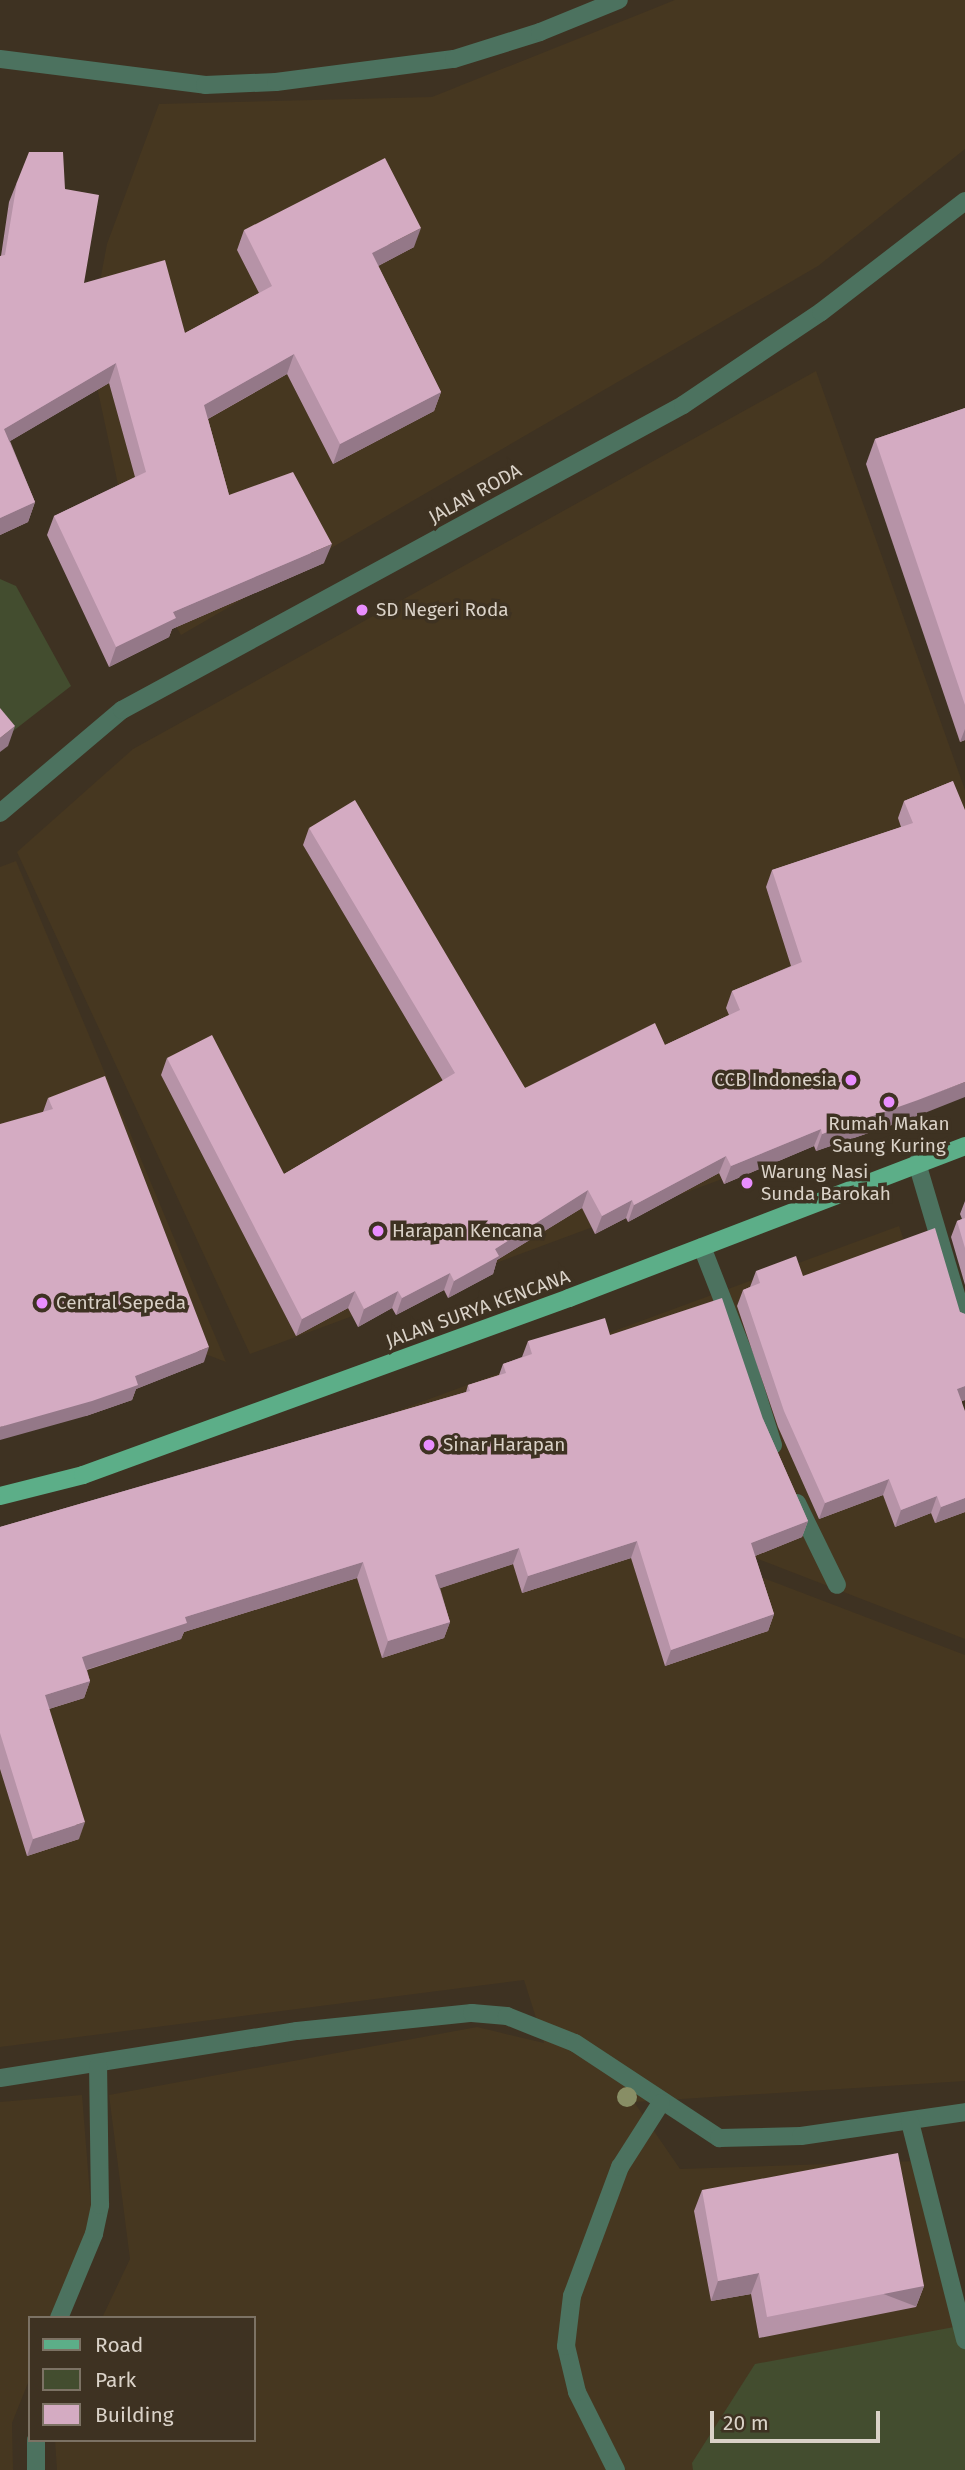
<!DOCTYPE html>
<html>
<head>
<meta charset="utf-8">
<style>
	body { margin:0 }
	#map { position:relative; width:965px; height:2470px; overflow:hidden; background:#3e3222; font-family:"Fira Sans",sans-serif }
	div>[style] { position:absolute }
	.built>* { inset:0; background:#463720 }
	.green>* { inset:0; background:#434d2f }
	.minor>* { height:18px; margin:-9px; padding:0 9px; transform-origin:9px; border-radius:9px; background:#4c725f }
	.major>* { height:18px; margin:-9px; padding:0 9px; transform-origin:9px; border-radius:9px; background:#5cae88 }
	.trees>* { width:20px; height:20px; margin:-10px; border-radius:50%; background:#888e65 }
	.wall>* { inset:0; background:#b693a7 }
	.shaded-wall>* { inset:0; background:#947888; transform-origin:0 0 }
	.building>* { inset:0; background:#d4abc2 }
	.dots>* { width:19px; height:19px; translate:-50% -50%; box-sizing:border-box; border:4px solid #3e3222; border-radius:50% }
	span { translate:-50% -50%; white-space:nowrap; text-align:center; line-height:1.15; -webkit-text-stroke:7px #3e3222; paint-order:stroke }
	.street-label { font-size:19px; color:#dad2c8 }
	.poi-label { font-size:19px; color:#dad2c8 }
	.left { translate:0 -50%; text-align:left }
	.right { translate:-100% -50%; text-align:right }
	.legend { position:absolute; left:28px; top:2316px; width:228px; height:126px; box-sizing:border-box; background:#3e3222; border:2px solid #7c7264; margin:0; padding:9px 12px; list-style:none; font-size:21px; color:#dad2c8 }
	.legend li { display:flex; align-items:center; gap:14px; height:35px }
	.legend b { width:35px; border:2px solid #7c7264 }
	.scale { position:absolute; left:710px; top:2411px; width:170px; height:32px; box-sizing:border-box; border:4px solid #dad2c8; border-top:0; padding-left:9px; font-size:21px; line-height:24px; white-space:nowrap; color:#dad2c8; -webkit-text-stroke:5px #3e3222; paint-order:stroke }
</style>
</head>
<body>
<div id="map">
	<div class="built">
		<div style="clip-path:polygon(675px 0,965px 0,965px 149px,818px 266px,181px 635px,133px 554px,88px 345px,107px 244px,159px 104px,432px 97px)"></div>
		<div style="clip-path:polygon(816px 371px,965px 790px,965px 1089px,250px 1354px,17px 852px,133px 749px)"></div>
		<div style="clip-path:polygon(16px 861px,226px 1362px,0 1275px,0 867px)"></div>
		<div style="clip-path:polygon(899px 1226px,965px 1420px,965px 1639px,386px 1415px)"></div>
		<div style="clip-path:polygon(366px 1426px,965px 1655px,965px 2081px,634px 2102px,680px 2169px,918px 2161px,965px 2348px,965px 2470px,57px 2470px,55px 2440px,254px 2440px,254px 2318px,102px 2318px,130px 2259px,109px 2095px,477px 2027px,544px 2043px,524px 1980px,0 2047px,0 1528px)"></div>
		<div style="clip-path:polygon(82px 2095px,92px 2220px,54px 2318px,30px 2318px,30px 2378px,12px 2423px,13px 2470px,0 2470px,0 2102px)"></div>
	</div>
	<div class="green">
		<div style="clip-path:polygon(0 579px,16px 586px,71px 686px,8px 735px,0 723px)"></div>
		<div style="clip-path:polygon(965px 2325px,965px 2470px,693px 2470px,692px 2463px,755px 2364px)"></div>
	</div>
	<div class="minor">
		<div style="left:0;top:59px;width:207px;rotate:7.2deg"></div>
		<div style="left:205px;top:85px;width:71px;rotate:-2.4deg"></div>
		<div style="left:276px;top:82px;width:179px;rotate:-7.4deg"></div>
		<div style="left:454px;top:59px;width:90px;rotate:-17.4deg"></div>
		<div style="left:540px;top:32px;width:85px;rotate:-22.1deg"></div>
		<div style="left:0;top:813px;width:160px;rotate:-40.2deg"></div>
		<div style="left:122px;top:710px;width:639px;rotate:-28.53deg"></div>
		<div style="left:683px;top:405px;width:166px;rotate:-34deg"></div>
		<div style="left:821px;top:312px;width:182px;rotate:-37.6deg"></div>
		<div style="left:917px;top:1163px;width:169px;rotate:73.5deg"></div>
		<div style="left:702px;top:1247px;width:123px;rotate:68.6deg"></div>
		<div style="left:747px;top:1362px;width:87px;rotate:72.6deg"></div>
		<div style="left:797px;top:1503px;width:91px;rotate:64deg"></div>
		<div style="left:0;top:2078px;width:301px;rotate:-9deg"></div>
		<div style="left:297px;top:2031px;width:176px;rotate:-5.9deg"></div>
		<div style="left:472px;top:2013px;width:35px;rotate:5deg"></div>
		<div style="left:507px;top:2016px;width:73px;rotate:21.7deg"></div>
		<div style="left:575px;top:2043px;width:173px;rotate:33.4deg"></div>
		<div style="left:719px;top:2138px;width:82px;rotate:-1.4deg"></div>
		<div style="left:801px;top:2136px;width:166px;rotate:-8.3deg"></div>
		<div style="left:910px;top:2122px;width:225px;rotate:75.8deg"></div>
		<div style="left:59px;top:2318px;width:91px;rotate:-67.4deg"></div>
		<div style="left:94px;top:2234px;width:30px;rotate:-78deg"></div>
		<div style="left:100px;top:2205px;width:139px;rotate:-90.8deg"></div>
		<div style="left:36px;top:2470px;width:30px;rotate:-90deg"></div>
		<div style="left:616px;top:2470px;width:87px;rotate:-116.6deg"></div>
		<div style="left:577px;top:2392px;width:47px;rotate:-103.4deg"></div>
		<div style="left:566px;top:2346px;width:50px;rotate:-83.2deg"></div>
		<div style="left:572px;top:2296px;width:138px;rotate:-69.6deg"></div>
		<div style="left:620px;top:2167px;width:76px;rotate:-57.4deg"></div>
	</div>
	<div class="major">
		<div style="left:0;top:1496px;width:86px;rotate:-14.2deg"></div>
		<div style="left:83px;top:1475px;width:517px;rotate:-20.01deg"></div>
		<div style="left:569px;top:1298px;width:424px;rotate:-21deg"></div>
	</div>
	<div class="trees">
		<div style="left:627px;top:2097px"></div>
	</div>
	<div class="wall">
		<div style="clip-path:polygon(17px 182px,65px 189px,84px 283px,185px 333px,259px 293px,237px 250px,244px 230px,414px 247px,378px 266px,441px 392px,434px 411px,333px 464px,287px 374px,208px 419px,229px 495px,324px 563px,172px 629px,169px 637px,109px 667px,47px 535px,54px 516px,135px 477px,109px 383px,10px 441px,35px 502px,28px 522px,0 535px,1px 256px,9px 202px)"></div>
		<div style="clip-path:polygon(965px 408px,965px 740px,960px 742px,866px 464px,875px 439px)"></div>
		<div style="clip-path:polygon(953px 781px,912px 1118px,816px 1151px,814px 1146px,724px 1184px,719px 1173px,628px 1222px,626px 1218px,595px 1234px,582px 1208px,497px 1260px,493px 1274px,448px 1298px,444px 1290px,396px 1315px,392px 1308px,358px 1327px,348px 1308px,296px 1336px,161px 1075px,167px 1058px,284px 1174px,443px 1081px,303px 845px,309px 828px,525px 1088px,665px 1045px,729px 1015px,726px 1008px,732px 991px,791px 966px,766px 887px,772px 870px,901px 827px,898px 818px,904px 801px)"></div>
		<div style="clip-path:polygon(48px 1098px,204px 1362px,136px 1389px,132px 1400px,86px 1416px,43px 1112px)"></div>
		<div style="clip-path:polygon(965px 1201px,965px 1285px,951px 1237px,957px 1221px,962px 1219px,960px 1214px)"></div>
		<div style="clip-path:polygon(756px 1271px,803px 1276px,960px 1312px,965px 1314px,965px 1400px,962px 1401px,965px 1512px,935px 1523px,931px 1513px,895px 1527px,883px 1495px,819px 1519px,778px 1427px,737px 1306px,743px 1290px,750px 1287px)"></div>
		<div style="clip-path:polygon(610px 1335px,763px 1419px,808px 1521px,802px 1537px,755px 1556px,774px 1614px,768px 1631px,665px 1666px,631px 1558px,522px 1593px,513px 1564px,440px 1588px,450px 1622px,444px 1638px,382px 1658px,357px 1578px,184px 1632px,181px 1639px,87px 1670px,90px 1681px,84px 1698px,49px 1709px,79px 1839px,27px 1856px,0 1769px,0 1527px,466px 1392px,468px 1385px,499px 1375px,503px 1364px,522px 1357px,528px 1341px)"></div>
		<div style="clip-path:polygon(702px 2190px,924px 2286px,916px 2307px,759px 2338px,751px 2294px,711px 2301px,694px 2211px)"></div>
	</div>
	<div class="shaded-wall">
		<div style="clip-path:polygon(421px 228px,414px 247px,365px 273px,372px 253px)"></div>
		<div style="clip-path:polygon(294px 354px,287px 374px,197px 425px,204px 405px)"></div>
		<div style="clip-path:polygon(116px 363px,109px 383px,0 447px,4px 429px)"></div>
		<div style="clip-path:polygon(441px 392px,434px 411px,333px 464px,340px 444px)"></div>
		<div style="clip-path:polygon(35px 502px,28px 522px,0 535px,0 518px)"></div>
		<div style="clip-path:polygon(332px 544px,324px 563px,172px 629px,169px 637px,109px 667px,116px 647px,173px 612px)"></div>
		<div style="clip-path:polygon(15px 726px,8px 746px,0 752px,0 738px)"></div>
		<div style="clip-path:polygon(965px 729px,965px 740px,960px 742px)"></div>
		<div style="clip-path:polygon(965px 1082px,965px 1097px,912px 1118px,816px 1151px,822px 1134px)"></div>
		<div style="clip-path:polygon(821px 1129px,814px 1146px,724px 1184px,731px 1166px)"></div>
		<div style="clip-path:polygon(726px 1156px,719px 1173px,628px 1222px,634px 1205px)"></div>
		<div style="clip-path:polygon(588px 1190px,582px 1208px,497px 1260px,493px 1274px,448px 1298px,454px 1281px,495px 1249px)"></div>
		<div style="clip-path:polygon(632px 1200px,626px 1218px,595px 1234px,602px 1216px)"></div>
		<div style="clip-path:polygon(450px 1273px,444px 1290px,396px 1315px,402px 1298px)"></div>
		<div style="clip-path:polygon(355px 1291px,348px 1308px,296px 1336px,302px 1319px)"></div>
		<div style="clip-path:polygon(398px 1291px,392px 1308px,358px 1327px,364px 1309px)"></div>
		<div style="clip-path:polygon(209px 1347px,204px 1362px,136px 1389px,132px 1400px,86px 1416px,0 1440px,0 1427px,135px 1376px)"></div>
		<div style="clip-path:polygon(965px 1386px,965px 1400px,951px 1405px,957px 1389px)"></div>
		<div style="clip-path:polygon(889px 1479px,883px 1495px,819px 1519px,825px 1503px)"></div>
		<div style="clip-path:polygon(937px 1496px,931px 1513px,895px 1527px,901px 1510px)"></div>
		<div style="clip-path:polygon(965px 1498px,965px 1512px,935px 1523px,941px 1507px)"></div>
		<div style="clip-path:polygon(808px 1521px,802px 1537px,745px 1560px,751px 1543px)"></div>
		<div style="clip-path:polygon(637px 1541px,631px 1558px,522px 1593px,528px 1576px)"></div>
		<div style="clip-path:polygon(519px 1548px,513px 1564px,429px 1592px,435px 1575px)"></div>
		<div style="clip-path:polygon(363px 1562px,357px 1578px,184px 1632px,181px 1639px,76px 1673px,82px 1657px,185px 1617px)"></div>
		<div style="clip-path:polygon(774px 1614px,768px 1631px,665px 1666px,671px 1650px)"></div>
		<div style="clip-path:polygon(450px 1622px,444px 1638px,382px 1658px,388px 1641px)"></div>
		<div style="clip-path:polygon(90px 1681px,84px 1698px,39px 1712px,45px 1695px)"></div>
		<div style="clip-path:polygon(85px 1822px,79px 1839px,27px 1856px,33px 1839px)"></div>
		<div style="clip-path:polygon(759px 2273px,751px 2294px,711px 2301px,718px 2281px)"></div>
		<div style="left:924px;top:2286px;width:22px;height:160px;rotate:111deg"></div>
	</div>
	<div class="building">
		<div style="clip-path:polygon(29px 152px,63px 152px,65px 189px,99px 195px,84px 283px,165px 260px,185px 333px,272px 286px,244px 230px,385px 158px,421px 228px,372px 253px,441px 392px,340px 444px,294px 354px,204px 405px,229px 495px,293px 472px,332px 544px,173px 612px,176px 618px,116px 647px,54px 516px,146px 472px,116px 363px,4px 429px,35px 502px,0 518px,0 256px,5px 255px,17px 182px)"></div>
		<div style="clip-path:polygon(965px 408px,965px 705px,875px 439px)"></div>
		<div style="clip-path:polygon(0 708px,15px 726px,0 738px)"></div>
		<div style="clip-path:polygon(953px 781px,965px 810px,965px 1082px,918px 1100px,822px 1134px,821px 1129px,731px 1166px,726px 1156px,634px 1205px,632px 1200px,602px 1216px,588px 1190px,495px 1249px,499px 1256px,454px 1281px,450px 1273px,402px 1298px,398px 1291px,364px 1309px,355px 1291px,302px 1319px,167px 1058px,212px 1035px,284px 1174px,455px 1073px,309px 828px,355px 800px,525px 1088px,655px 1023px,665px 1045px,740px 1010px,732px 991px,802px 962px,772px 870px,913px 823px,904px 801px)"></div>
		<div style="clip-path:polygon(105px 1076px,209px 1347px,135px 1376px,138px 1385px,92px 1401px,0 1427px,0 1124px,53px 1109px,48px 1098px)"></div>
		<div style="clip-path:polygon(965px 1218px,965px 1248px,957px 1221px)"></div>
		<div style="clip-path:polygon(935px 1228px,960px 1312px,965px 1314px,965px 1386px,957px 1389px,965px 1411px,965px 1498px,941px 1507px,937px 1496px,901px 1510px,889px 1479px,825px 1503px,784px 1411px,743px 1290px,760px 1283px,756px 1271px,796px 1256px,803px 1276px)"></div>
		<div style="clip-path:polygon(722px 1298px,763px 1419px,808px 1521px,751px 1543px,774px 1614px,671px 1650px,637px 1541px,528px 1576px,519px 1548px,435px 1575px,450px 1622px,388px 1641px,363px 1562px,185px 1617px,187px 1623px,82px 1657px,90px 1681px,45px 1695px,85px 1822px,33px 1839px,0 1733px,0 1527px,470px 1391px,468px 1385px,506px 1373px,503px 1364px,532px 1354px,528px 1341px,605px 1318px,610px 1335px)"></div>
		<div style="clip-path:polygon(898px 2153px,924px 2286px,767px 2317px,759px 2273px,718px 2281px,702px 2190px)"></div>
	</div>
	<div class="dots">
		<div style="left:362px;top:610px;background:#e98efe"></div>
		<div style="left:851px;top:1080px;background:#e98efe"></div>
		<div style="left:889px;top:1102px;background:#e98efe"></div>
		<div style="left:747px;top:1183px;background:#e98efe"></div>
		<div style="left:378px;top:1231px;background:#e98efe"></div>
		<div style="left:42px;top:1303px;background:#e98efe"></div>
		<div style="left:429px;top:1445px;background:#e98efe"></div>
	</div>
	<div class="street-label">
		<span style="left:475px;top:494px;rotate:-29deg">JALAN RODA</span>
		<span style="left:478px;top:1309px;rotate:-20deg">JALAN SURYA KENCANA</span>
	</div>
	<div class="poi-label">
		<span class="left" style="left:376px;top:610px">SD Negeri Roda</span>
		<span class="right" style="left:837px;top:1080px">CCB Indonesia</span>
		<span style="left:889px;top:1135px">Rumah Makan<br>Saung Kuring</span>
		<span class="left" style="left:761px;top:1183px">Warung Nasi<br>Sunda Barokah</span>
		<span class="left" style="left:392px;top:1231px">Harapan Kencana</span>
		<span class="left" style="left:56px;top:1303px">Central Sepeda</span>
		<span class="left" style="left:443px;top:1445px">Sinar Harapan</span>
	</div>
	<ul class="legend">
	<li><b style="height:9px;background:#5cae88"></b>Road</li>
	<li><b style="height:19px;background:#434d2f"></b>Park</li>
	<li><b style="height:19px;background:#d4abc2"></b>Building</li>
	</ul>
	<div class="scale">20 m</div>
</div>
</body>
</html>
